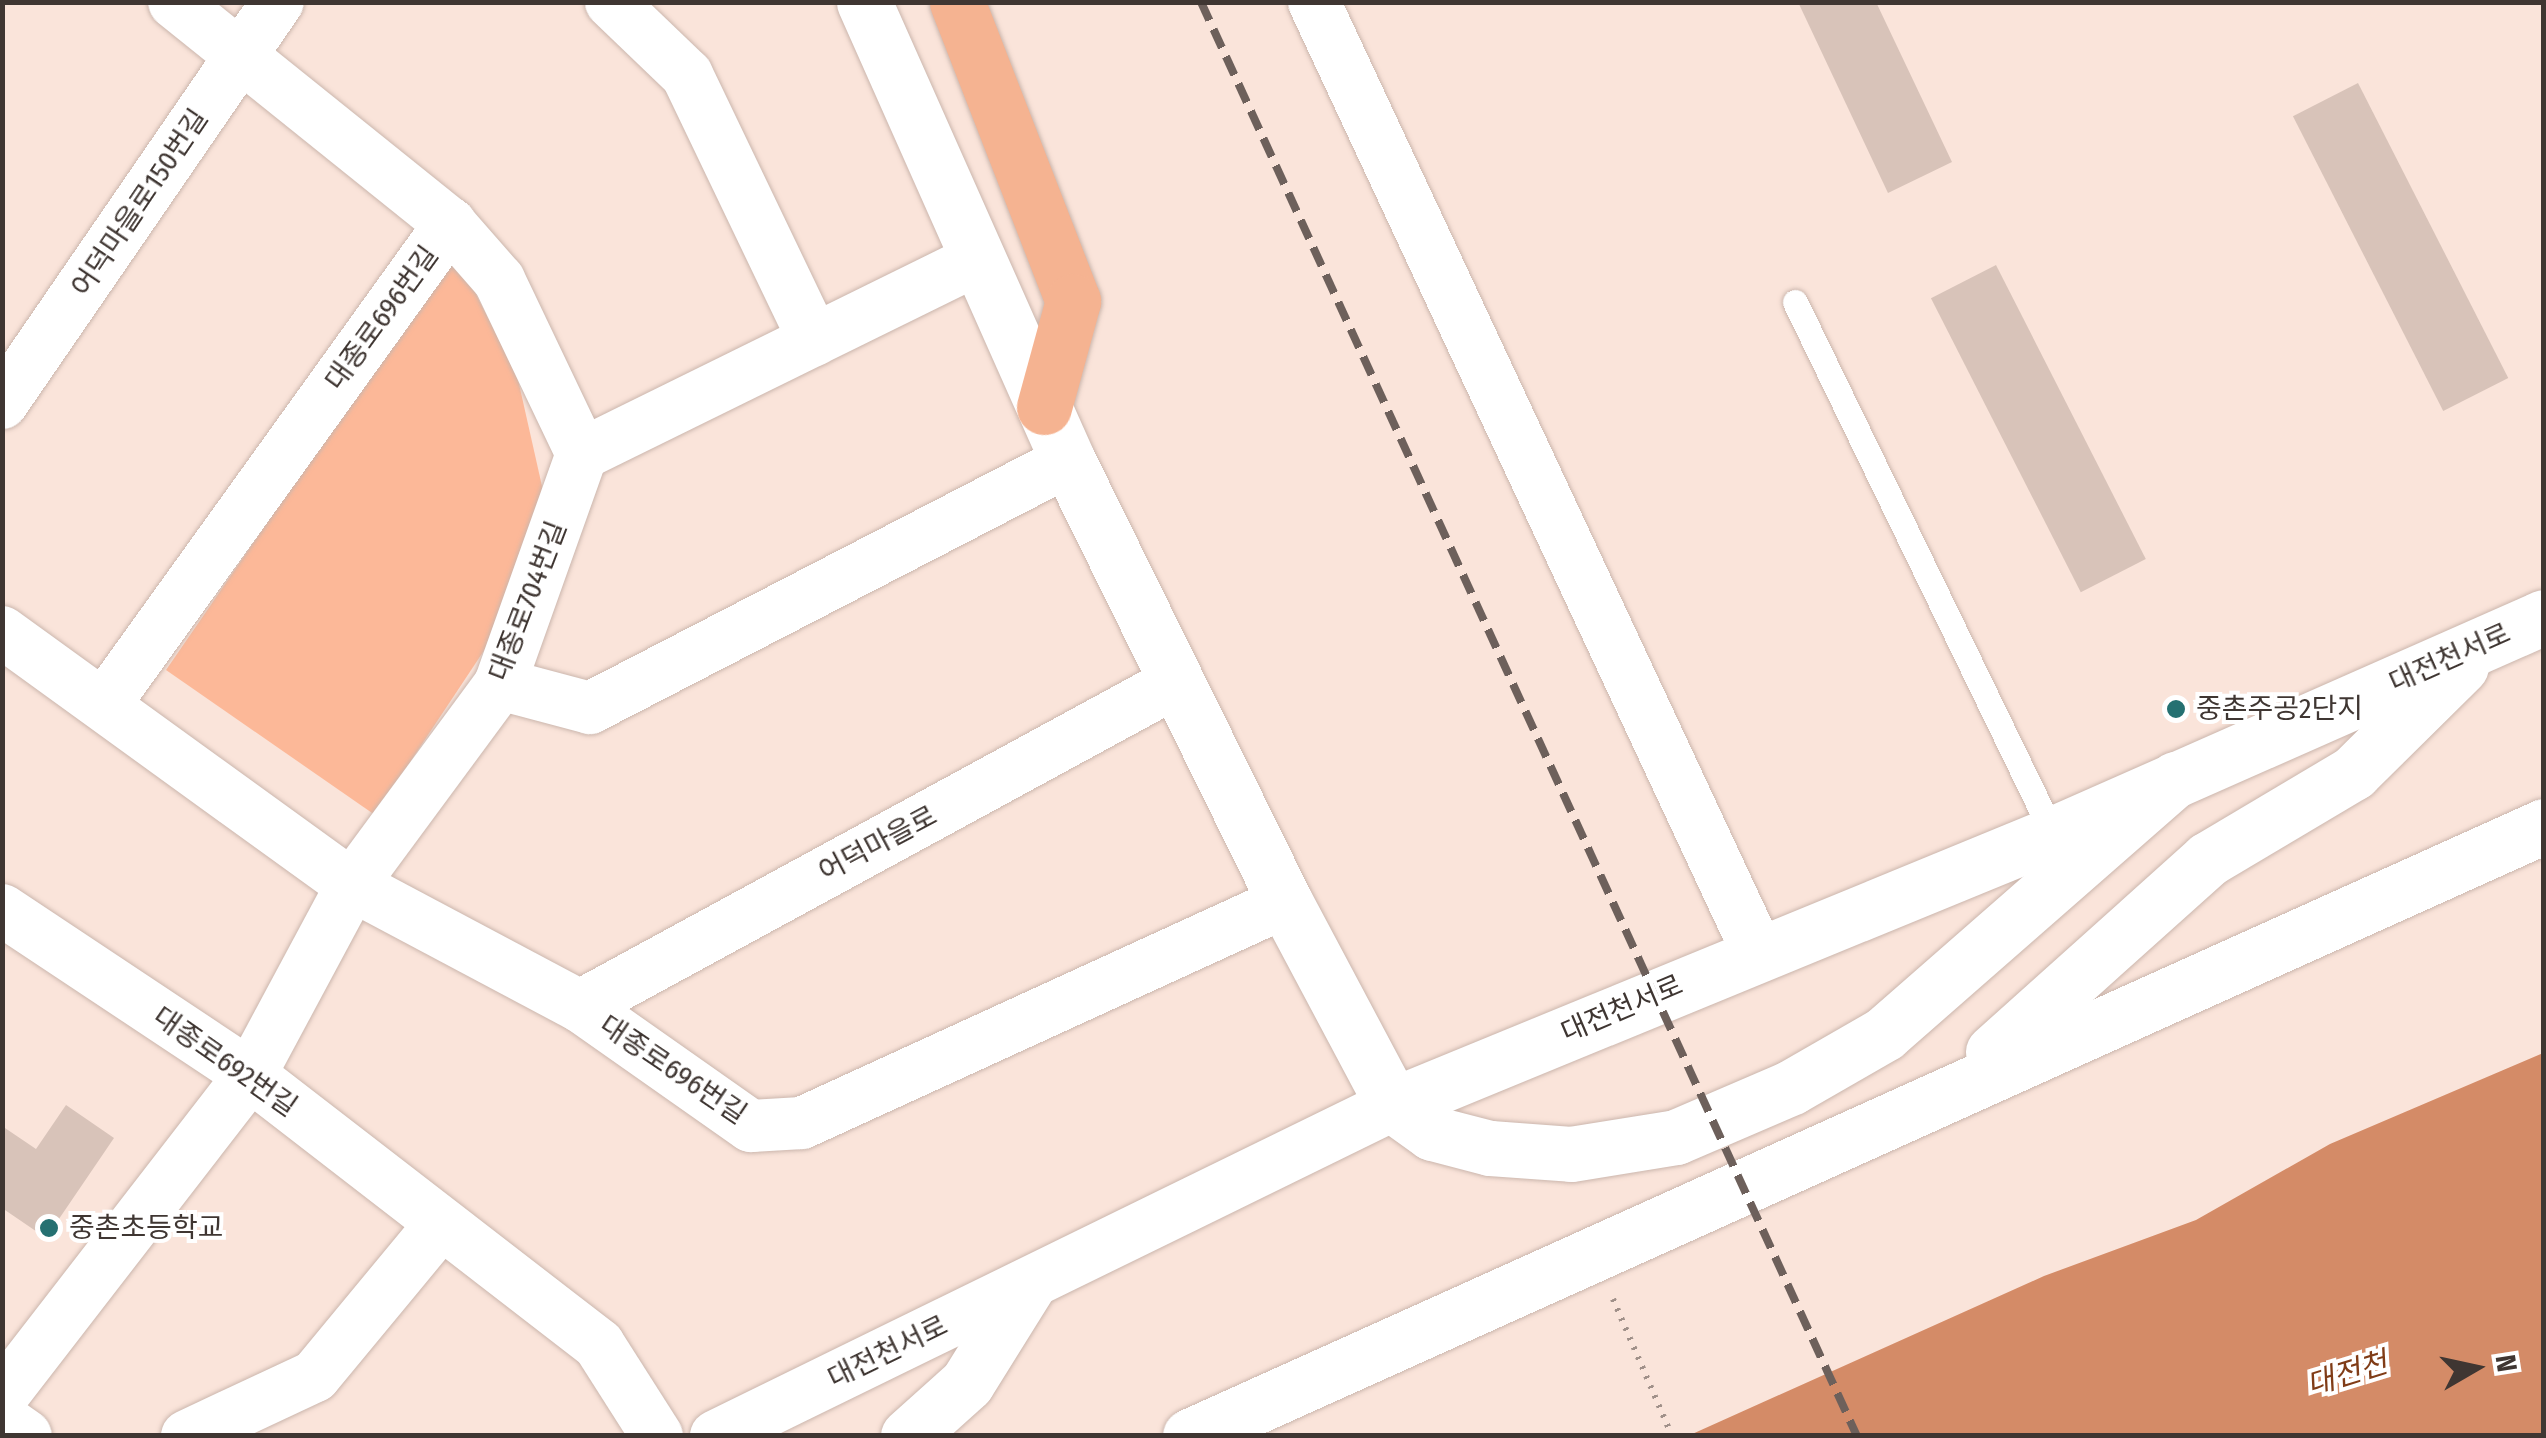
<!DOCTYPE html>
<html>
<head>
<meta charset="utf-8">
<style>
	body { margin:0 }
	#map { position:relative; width:2546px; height:1438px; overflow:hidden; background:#fae4da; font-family:"Fira Sans Condensed","Noto Sans KR",sans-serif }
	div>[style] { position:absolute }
	.green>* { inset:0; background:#fcb898 }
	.water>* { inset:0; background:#d48b67 }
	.building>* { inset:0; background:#d8c3b9; transform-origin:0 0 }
	.path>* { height:6px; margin-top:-3px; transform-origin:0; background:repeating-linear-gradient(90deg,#a09089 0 2.5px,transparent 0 10.5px) }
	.roads { filter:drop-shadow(0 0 2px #cbb6ad) drop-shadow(0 0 2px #cbb6ad) }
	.lane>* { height:25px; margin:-12.5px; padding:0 12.5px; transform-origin:12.5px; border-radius:12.5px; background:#fff }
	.street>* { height:52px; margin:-26px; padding:0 26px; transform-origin:26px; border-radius:26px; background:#fff }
	.secondary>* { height:55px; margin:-27.5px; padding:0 27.5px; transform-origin:27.5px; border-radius:27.5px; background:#fff }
	.primary>* { height:55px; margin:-27.5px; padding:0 27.5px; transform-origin:27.5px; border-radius:27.5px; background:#f5b391 }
	.rail>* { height:8px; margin-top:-4px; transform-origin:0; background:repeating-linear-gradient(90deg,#6d605b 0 20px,transparent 0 30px) }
	.dots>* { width:28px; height:28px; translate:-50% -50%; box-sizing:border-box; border:5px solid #fff; border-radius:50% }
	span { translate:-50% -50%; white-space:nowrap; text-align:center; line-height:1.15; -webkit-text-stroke:8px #fff; paint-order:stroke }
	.street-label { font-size:28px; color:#3f3632 }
	.poi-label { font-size:28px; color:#3f3632 }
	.left { translate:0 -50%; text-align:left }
	.water-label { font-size:30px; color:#803c17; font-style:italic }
	.frame { position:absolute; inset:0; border:5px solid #3f3632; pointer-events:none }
	.north { position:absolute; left:2426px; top:1318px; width:100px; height:100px; -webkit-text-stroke:8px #fff; paint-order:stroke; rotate:81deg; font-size:28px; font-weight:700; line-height:40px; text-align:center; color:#3f3632 }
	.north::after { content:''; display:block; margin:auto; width:35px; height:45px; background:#3f3632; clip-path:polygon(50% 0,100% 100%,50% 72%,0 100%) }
</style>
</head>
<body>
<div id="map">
	<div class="green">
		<div style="clip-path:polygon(454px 251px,517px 375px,546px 504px,495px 634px,375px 815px,166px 670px)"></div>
	</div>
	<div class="water">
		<div style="clip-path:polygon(2543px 1053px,2543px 1435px,1690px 1435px,2044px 1276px,2196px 1220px,2330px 1144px)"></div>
	</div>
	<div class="building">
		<div style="clip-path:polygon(1798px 2px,1876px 2px,1952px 162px,1888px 193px)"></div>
		<div style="left:2358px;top:83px;width:331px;height:73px;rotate:63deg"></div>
		<div style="left:1996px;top:265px;width:330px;height:73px;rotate:63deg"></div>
		<div style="clip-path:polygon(66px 1105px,114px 1138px,46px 1238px,2px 1208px,2px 1126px,36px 1149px)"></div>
	</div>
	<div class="path">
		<div style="left:1613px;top:1299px;width:149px;rotate:66.7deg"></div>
	</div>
	<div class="roads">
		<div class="lane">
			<div style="left:1795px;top:302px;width:591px;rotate:64.13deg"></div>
		</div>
		<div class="street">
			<div style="left:611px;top:2px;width:105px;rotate:43.8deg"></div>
			<div style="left:687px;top:75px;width:294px;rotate:64.4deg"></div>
			<div style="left:1314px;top:2px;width:1050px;rotate:64.97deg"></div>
			<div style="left:2px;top:403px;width:487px;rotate:-55.5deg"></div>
			<div style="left:582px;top:454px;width:442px;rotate:-26.2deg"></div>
			<div style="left:2px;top:632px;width:432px;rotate:35.9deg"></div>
			<div style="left:352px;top:885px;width:258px;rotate:28deg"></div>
			<div style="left:580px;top:1006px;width:209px;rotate:35.1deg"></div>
			<div style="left:751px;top:1126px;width:51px;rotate:-3.4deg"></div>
			<div style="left:802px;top:1123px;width:531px;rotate:-24.59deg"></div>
			<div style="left:500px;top:684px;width:93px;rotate:14.9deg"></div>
			<div style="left:590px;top:708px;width:538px;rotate:-27.33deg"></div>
			<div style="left:104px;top:705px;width:593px;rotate:-54.27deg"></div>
			<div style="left:2px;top:910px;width:298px;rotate:33.6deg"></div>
			<div style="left:250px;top:1075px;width:441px;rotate:37.7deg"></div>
			<div style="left:599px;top:1345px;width:108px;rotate:57.5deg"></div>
			<div style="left:580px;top:1006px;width:678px;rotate:-28.53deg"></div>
			<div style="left:2px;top:1396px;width:406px;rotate:-52.3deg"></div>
			<div style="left:250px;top:1075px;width:216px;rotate:-61.8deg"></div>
			<div style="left:352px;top:885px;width:250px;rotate:-53.6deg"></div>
			<div style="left:500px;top:684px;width:244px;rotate:-70.4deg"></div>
			<div style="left:582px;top:454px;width:193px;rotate:-115.5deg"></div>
			<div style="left:499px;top:280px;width:74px;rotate:-131.2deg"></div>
			<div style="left:450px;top:224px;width:354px;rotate:-141.2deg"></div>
			<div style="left:2px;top:1419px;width:29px;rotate:35deg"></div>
			<div style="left:187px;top:1436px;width:141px;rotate:-25.1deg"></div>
			<div style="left:315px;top:1376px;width:195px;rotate:-50.4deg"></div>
			<div style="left:716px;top:1436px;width:754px;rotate:-26.06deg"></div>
		</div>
		<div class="secondary">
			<div style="left:864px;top:2px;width:502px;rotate:66.04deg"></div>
			<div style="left:1068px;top:461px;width:491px;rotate:63.8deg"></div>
			<div style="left:1285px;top:902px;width:230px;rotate:62deg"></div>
			<div style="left:1393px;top:1105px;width:48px;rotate:35.7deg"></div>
			<div style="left:1432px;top:1133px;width:60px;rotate:14.5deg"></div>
			<div style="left:1490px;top:1148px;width:81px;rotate:4.2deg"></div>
			<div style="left:1571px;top:1154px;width:106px;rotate:-9.2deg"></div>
			<div style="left:1676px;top:1137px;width:126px;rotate:-23.3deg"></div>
			<div style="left:1792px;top:1087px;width:106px;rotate:-29.9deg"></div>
			<div style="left:1884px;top:1034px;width:387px;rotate:-41.2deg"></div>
			<div style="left:1993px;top:1052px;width:289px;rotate:-41.9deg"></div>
			<div style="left:2208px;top:859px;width:169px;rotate:-30.7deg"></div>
			<div style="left:2353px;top:773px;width:152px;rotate:-44.7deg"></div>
			<div style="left:1393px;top:1105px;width:713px;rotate:-22.32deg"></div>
			<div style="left:2053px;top:834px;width:537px;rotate:-23.84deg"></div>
			<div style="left:908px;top:1436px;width:79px;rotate:-41.9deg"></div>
			<div style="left:967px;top:1383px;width:115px;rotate:-58.1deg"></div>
			<div style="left:1190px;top:1436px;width:1485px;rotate:-24.25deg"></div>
		</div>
		<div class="primary">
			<div style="left:957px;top:2px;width:321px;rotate:68.8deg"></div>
			<div style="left:1073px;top:301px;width:110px;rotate:105.3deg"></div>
		</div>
	</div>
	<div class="rail">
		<div style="left:1201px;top:2px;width:1577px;rotate:65.42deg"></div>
	</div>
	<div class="dots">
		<div style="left:2176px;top:709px;background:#257071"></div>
		<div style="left:49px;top:1228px;background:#257071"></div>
	</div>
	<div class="street-label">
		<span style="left:140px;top:203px;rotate:-56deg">어덕마을로150번길</span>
		<span style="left:382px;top:318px;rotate:-54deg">대종로696번길</span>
		<span style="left:528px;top:601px;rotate:-69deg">대종로704번길</span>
		<span style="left:2450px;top:658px;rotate:-24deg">대전천서로</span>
		<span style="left:878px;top:844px;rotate:-28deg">어덕마을로</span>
		<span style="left:1622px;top:1009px;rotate:-23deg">대전천서로</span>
		<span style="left:225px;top:1062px;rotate:35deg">대종로692번길</span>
		<span style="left:673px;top:1070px;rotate:34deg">대종로696번길</span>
		<span style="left:888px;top:1352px;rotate:-26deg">대전천서로</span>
	</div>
	<div class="poi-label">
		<span class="left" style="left:2196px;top:709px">중촌주공2단지</span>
		<span class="left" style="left:69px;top:1228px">중촌초등학교</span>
	</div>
	<div class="water-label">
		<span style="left:2347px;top:1374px;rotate:-17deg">대전천</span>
	</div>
	<div class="frame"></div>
	<div class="north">N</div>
</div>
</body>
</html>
